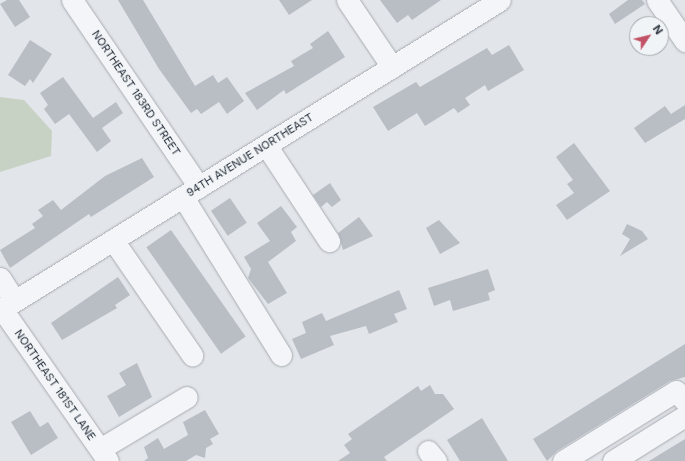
<!DOCTYPE html>
<html>
<head>
<meta charset="utf-8">
<style>
	body { margin:0 }
	#map { position:relative; width:685px; height:461px; overflow:hidden; background:#e2e5e9; font-family:Inter,sans-serif }
	div>[style] { position:absolute }
	.green>* { inset:0; background:#c8d2c4 }
	.building>* { inset:0; background:#b9bec5; transform-origin:0 0 }
	.roads { filter:drop-shadow(0 0 1px #a7acb3) drop-shadow(0 0 1px #a7acb3) }
	.minor>* { height:21px; margin:-10.5px; padding:0 10.5px; transform-origin:10.5px; border-radius:10.5px; background:#f4f5f8 }
	span { translate:-50% -50%; white-space:nowrap; text-align:center; line-height:1.15; -webkit-text-stroke:3px #f1f4f6; paint-order:stroke }
	.street-label { font-size:11px; color:#2b333f }
	.north { position:absolute; left:629px; top:16px; width:40px; height:40px; box-sizing:border-box; background:#f1f4f6; border:1px solid #a2a7ad; border-radius:50%; rotate:55deg; font-size:11px; font-weight:700; line-height:16px; text-align:center; color:#2b333f }
	.north::after { content:''; display:block; margin:auto; width:14px; height:18px; background:#c25366; clip-path:polygon(50% 0,100% 100%,50% 72%,0 100%) }
</style>
</head>
<body>
<div id="map">
	<div class="green">
		<div style="clip-path:polygon(0 97px,24px 100px,52px 131px,51px 156px,0 172px)"></div>
	</div>
	<div class="building">
		<div style="clip-path:polygon(7px 0,19px 0,30px 17px,15px 27px,0 4px)"></div>
		<div style="clip-path:polygon(118px 0,143px 0,195px 86px,213px 75px,218px 83px,227px 77px,244px 101px,227px 114px,219px 102px,201px 114px,197px 109px,191px 113px,159px 69px)"></div>
		<div style="clip-path:polygon(279px 0,312px 0,289px 15px)"></div>
		<div style="clip-path:polygon(380px 0,441px 0,412px 20px,408px 15px,397px 23px)"></div>
		<div style="clip-path:polygon(628px 0,642px 0,645px 4px,615px 24px,609px 14px)"></div>
		<div style="clip-path:polygon(328px 31px,345px 57px,286px 94px,284px 90px,257px 110px,245px 93px,294px 66px,291px 61px,313px 48px,310px 44px)"></div>
		<div style="clip-path:polygon(30px 40px,52px 54px,33px 83px,30px 79px,25px 86px,8px 75px)"></div>
		<div style="clip-path:polygon(509px 45px,524px 70px,488px 91px,485px 85px,465px 98px,470px 105px,458px 113px,454px 108px,425px 126px,417px 113px,388px 131px,373px 107px,416px 82px,420px 87px,487px 48px,492px 55px)"></div>
		<div style="clip-path:polygon(63px 77px,93px 118px,116px 102px,123px 113px,102px 128px,111px 141px,97px 152px,69px 114px,55px 124px,44px 109px,48px 105px,40px 93px)"></div>
		<div style="clip-path:polygon(685px 105px,685px 119px,645px 143px,634px 128px,665px 106px,671px 114px)"></div>
		<div style="clip-path:polygon(574px 143px,610px 191px,567px 220px,556px 205px,574px 193px,567px 184px,573px 180px,556px 157px)"></div>
		<div style="clip-path:polygon(142px 158px,154px 177px,91px 217px,89px 214px,10px 268px,0 250px,35px 228px,32px 224px,43px 216px,38px 210px,53px 200px,61px 210px,105px 176px)"></div>
		<div style="clip-path:polygon(330px 183px,341px 200px,332px 207px,327px 202px,321px 207px,313px 195px)"></div>
		<div style="left:230px;top:198px;width:30px;height:23px;rotate:56deg"></div>
		<div style="clip-path:polygon(281px 206px,297px 227px,291px 232px,296px 241px,268px 262px,287px 293px,268px 304px,248px 278px,251px 269px,244px 257px,270px 241px,257px 223px)"></div>
		<div style="clip-path:polygon(359px 217px,373px 236px,343px 250px,338px 233px)"></div>
		<div style="clip-path:polygon(439px 220px,460px 243px,440px 254px,426px 228px)"></div>
		<div style="clip-path:polygon(627px 224px,642px 231px,648px 239px,620px 256px,630px 239px,622px 234px)"></div>
		<div style="left:171px;top:230px;width:130px;height:30px;rotate:55deg"></div>
		<div style="clip-path:polygon(488px 269px,495px 290px,488px 293px,490px 300px,453px 311px,450px 300px,434px 306px,428px 288px)"></div>
		<div style="clip-path:polygon(118px 277px,130px 295px,115px 305px,117px 308px,62px 340px,51px 323px)"></div>
		<div style="clip-path:polygon(399px 290px,407px 309px,394px 314px,398px 322px,369px 334px,366px 326px,330px 336px,334px 345px,301px 359px,292px 339px,306px 333px,302px 322px,322px 313px,326px 321px)"></div>
		<div style="clip-path:polygon(685px 344px,685px 377px,670px 381px,557px 451px,547px 461px,533px 439px)"></div>
		<div style="clip-path:polygon(137px 363px,152px 397px,119px 417px,107px 396px,126px 385px,119px 373px)"></div>
		<div style="clip-path:polygon(430px 385px,435px 394px,443px 394px,454px 409px,384px 457px,387px 461px,338px 461px,350px 453px,344px 445px,352px 439px,348px 434px,418px 386px,421px 391px)"></div>
		<div style="clip-path:polygon(205px 410px,219px 434px,210px 439px,213px 444px,206px 448px,205px 458px,196px 455px,186px 461px,144px 461px,148px 458px,144px 447px,158px 438px,164px 449px,188px 435px,183px 422px)"></div>
		<div style="clip-path:polygon(30px 411px,40px 427px,48px 422px,58px 438px,31px 455px,11px 422px)"></div>
		<div style="clip-path:polygon(482px 418px,508px 461px,460px 461px,447px 440px)"></div>
		<div style="clip-path:polygon(685px 439px,685px 461px,649px 461px)"></div>
	</div>
	<div class="roads">
		<div class="minor">
			<div style="left:72px;top:0;width:226px;rotate:55.8deg"></div>
			<div style="left:347px;top:0;width:81px;rotate:56.1deg"></div>
			<div style="left:657px;top:0;width:50px;rotate:55.7deg"></div>
			<div style="left:266px;top:145px;width:115px;rotate:56.7deg"></div>
			<div style="left:183px;top:197px;width:186px;rotate:58.2deg"></div>
			<div style="left:113px;top:240px;width:140px;rotate:55.5deg"></div>
			<div style="left:0;top:278px;width:27px;rotate:57deg"></div>
			<div style="left:2px;top:309px;width:185px;rotate:55.1deg"></div>
			<div style="left:0;top:310px;width:588px;rotate:-31.8deg"></div>
			<div style="left:100px;top:449px;width:101px;rotate:-30.9deg"></div>
			<div style="left:428px;top:451px;width:13px;rotate:51deg"></div>
			<div style="left:563px;top:461px;width:133px;rotate:-31.8deg"></div>
			<div style="left:676px;top:391px;width:13px;rotate:48deg"></div>
			<div style="left:613px;top:461px;width:85px;rotate:-32deg"></div>
		</div>
	</div>
	<div class="street-label">
		<span style="left:136px;top:93px;rotate:56deg">NORTHEAST 183RD STREET</span>
		<span style="left:250px;top:155px;rotate:-32deg">94TH AVENUE NORTHEAST</span>
		<span style="left:55px;top:385px;rotate:55deg">NORTHEAST 181ST LANE</span>
	</div>
	<div class="north">N</div>
</div>
</body>
</html>
